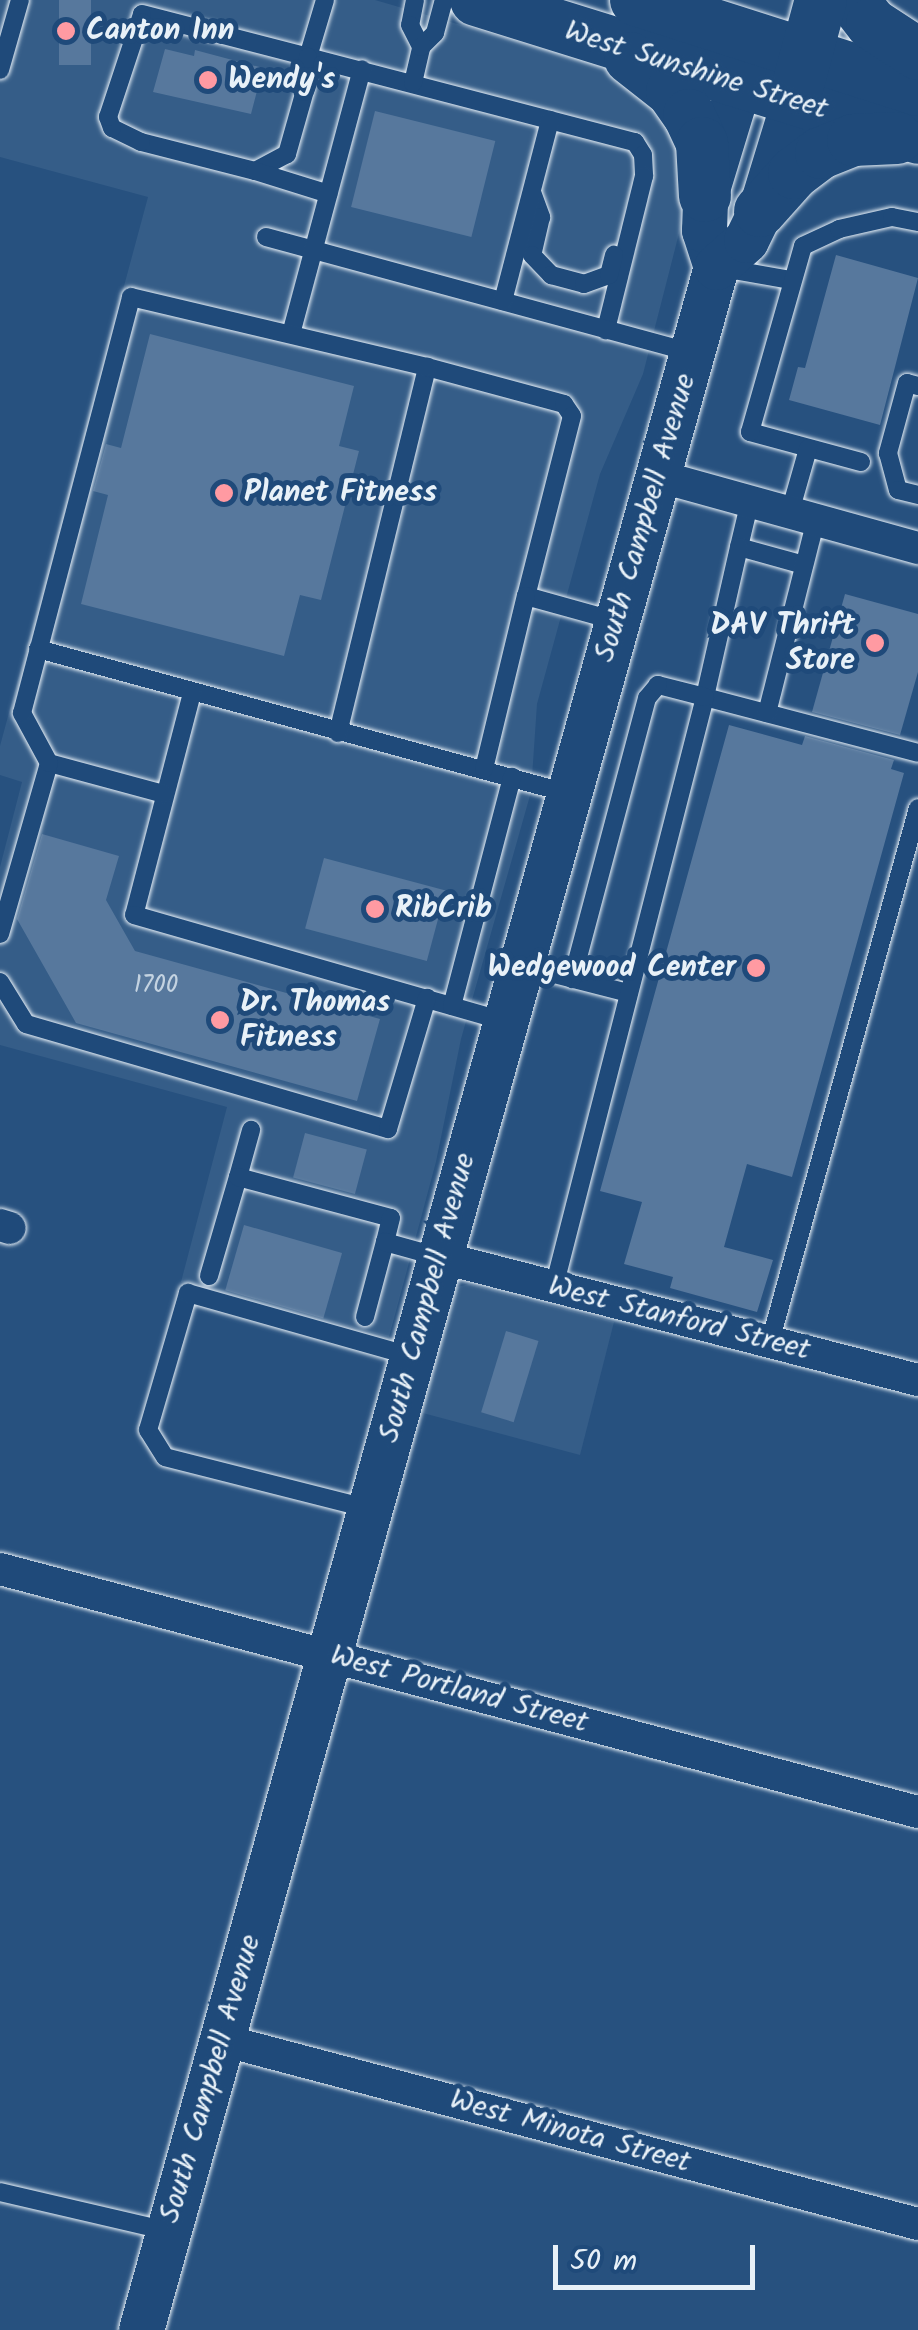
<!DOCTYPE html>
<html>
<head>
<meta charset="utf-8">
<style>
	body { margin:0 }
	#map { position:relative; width:918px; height:2330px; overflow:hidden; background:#27517f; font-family:Kalam,sans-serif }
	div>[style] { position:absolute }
	.built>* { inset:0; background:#355d88 }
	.building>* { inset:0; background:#57789d; transform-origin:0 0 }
	.roads { filter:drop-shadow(0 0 2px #e8f1f8) drop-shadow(0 0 2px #e8f1f8) }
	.service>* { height:18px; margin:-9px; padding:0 9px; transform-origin:9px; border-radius:9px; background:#1f4a7a }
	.minor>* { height:32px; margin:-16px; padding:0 16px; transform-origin:16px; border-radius:16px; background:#1f4a7a }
	.secondary>* { height:45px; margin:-22.5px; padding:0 22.5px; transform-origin:22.5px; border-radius:22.5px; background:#1f4a7a }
	.primary>* { height:52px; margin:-26px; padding:0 26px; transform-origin:26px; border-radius:26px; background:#1f4a7a }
	.dots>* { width:28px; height:28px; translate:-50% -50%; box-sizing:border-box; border:5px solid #1f4a7a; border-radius:50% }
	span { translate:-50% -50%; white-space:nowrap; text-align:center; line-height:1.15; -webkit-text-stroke:10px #1f4a7a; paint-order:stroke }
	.number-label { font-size:25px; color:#c4d3e1 }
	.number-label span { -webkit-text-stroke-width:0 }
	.poi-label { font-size:30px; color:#e8f1f8; font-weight:700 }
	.left { translate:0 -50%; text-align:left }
	.right { translate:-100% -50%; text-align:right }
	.street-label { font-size:30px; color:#e8f1f8 }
	.scale { position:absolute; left:553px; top:2245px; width:202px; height:45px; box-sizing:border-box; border:5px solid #e8f1f8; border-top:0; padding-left:12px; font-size:30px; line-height:35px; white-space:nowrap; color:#e8f1f8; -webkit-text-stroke:8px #1f4a7a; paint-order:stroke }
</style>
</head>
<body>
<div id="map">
	<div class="built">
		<div style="clip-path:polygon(0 0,375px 0,595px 64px,633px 80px,658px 95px,695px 171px,643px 374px,600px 474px,537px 704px,531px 792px,461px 1039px,436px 1162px,389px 1337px,181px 1282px,227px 1107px,0 1045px,0 867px,22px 782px,0 775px,0 746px,148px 197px,0 157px)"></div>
		<div style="clip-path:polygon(469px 1284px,614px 1322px,580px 1455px,419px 1412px,451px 1298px,457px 1287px)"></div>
	</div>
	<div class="building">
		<div style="left:59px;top:0;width:32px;height:65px"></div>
		<div style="clip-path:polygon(165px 49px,194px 56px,195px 50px,263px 68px,251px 114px,153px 92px)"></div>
		<div style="left:375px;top:111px;width:124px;height:99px;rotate:14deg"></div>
		<div style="clip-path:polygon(836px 255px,918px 278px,880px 425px,789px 400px,798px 367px,805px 368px)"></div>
		<div style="clip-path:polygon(150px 334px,354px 386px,339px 446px,359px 451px,321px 600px,300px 595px,284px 656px,81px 604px,108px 495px,93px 491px,106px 444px,121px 448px)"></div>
		<div style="clip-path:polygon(845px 594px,918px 614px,918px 672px,900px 735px,812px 712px)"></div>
		<div style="clip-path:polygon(729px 725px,802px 745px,805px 736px,894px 760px,891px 769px,904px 773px,792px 1177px,747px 1164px,724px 1247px,773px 1260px,757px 1312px,670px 1288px,673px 1277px,624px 1264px,642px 1202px,600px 1191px)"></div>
		<div style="clip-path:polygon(42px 834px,119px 856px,106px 900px,135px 951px,380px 1019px,357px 1101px,76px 1023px,17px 919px)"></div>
		<div style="left:324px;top:858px;width:126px;height:73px;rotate:15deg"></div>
		<div style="left:305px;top:1133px;width:64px;height:46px;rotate:15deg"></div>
		<div style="left:244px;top:1225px;width:102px;height:68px;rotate:16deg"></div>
		<div style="left:506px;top:1331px;width:34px;height:85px;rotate:17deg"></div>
	</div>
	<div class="roads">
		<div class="service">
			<div style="left:325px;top:0;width:59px;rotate:106.6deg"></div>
			<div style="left:308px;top:57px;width:338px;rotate:14.6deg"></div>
			<div style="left:635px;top:142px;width:15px;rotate:58deg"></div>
			<div style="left:643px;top:155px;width:21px;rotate:87deg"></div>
			<div style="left:644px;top:176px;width:159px;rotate:103.9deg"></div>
			<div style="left:415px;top:0;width:25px;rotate:101deg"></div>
			<div style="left:410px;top:25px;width:25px;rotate:63deg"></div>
			<div style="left:142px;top:14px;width:171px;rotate:14.5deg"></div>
			<div style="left:308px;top:57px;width:30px;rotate:94deg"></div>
			<div style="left:306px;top:87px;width:70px;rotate:105.8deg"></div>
			<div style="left:287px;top:154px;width:36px;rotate:152deg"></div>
			<div style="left:255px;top:171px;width:118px;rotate:-165.7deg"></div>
			<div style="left:141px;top:142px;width:32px;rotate:-154deg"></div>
			<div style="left:112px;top:128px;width:12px;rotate:-110deg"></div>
			<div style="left:108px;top:117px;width:108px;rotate:-71.7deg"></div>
			<div style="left:0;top:70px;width:73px;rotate:-74.1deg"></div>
			<div style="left:413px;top:83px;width:37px;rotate:-77deg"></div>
			<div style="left:421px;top:47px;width:20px;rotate:-45deg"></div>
			<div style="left:435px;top:33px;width:34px;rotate:-75deg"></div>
			<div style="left:255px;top:171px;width:77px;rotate:17.3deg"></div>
			<div style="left:532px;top:192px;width:27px;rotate:70deg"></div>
			<div style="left:541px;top:217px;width:39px;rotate:103deg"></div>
			<div style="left:532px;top:255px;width:28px;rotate:46deg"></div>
			<div style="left:551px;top:275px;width:34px;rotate:15deg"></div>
			<div style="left:584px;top:284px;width:27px;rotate:-20deg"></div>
			<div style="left:609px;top:275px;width:21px;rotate:-76deg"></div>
			<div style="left:266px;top:237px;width:442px;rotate:15.2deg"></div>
			<div style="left:722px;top:268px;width:70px;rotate:9.9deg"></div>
			<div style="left:503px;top:301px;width:187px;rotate:-75.4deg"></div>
			<div style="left:291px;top:334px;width:274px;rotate:-75deg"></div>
			<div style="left:918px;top:386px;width:11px;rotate:-165deg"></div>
			<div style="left:907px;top:383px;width:73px;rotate:105.2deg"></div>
			<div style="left:888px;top:453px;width:38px;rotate:75deg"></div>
			<div style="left:898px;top:490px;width:21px;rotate:14deg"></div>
			<div style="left:861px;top:462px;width:115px;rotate:-164.9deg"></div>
			<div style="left:750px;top:432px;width:193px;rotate:-74.1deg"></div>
			<div style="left:803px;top:246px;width:40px;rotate:-25deg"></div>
			<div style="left:839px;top:229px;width:54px;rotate:-12.8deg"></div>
			<div style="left:892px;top:217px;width:26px;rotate:11deg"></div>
			<div style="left:790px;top:512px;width:66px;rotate:-74.1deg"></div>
			<div style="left:739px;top:547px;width:47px;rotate:-76.6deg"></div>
			<div style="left:804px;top:565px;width:67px;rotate:-164.5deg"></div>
			<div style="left:739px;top:547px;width:154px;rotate:102.8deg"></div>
			<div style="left:705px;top:697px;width:220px;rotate:14.7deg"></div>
			<div style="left:38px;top:649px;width:548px;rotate:15.23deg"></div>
			<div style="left:192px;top:693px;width:229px;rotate:104.6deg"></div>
			<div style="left:134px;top:915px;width:384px;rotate:16deg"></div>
			<div style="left:767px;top:713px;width:199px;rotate:-75.8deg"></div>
			<div style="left:338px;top:733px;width:377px;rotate:-76.3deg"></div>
			<div style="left:427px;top:367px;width:142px;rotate:15.1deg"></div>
			<div style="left:564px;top:404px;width:14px;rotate:56deg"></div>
			<div style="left:572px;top:416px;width:186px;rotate:104.3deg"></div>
			<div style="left:526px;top:596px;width:93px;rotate:15.5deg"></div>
			<div style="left:49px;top:763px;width:119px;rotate:15.1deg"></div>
			<div style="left:484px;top:769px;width:178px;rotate:-76.4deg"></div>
			<div style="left:0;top:934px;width:178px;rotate:-74deg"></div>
			<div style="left:49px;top:763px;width:57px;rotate:-118.4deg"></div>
			<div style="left:22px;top:713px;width:430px;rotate:-75.3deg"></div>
			<div style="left:131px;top:297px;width:304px;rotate:13.3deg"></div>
			<div style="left:523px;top:966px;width:108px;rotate:14.4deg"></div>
			<div style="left:0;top:982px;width:49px;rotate:58.2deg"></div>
			<div style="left:26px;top:1024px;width:377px;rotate:16.2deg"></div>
			<div style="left:388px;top:1129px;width:137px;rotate:-73.4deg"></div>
			<div style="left:452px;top:1006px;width:237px;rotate:-75.3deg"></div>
			<div style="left:238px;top:1177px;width:49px;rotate:-74.5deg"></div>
			<div style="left:209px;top:1276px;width:103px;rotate:-73.7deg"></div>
			<div style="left:238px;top:1177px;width:158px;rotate:15deg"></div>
			<div style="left:391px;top:1218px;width:25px;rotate:104deg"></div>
			<div style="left:554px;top:1287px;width:609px;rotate:-75.64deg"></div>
			<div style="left:705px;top:697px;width:49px;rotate:-165.7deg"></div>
			<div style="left:658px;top:685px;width:17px;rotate:130deg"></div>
			<div style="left:647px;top:698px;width:291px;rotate:104.9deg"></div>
			<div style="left:365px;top:1317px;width:78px;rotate:-75.1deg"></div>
			<div style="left:385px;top:1242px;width:56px;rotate:15.5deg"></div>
			<div style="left:770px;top:1342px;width:554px;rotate:-74.51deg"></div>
			<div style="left:370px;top:1509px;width:211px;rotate:-165.8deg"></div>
			<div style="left:165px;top:1457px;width:32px;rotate:-122deg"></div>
			<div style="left:148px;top:1430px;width:143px;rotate:-73.7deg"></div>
			<div style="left:188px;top:1293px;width:232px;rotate:15.8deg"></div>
			<div style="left:0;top:2192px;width:172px;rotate:13.1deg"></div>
		</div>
		<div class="minor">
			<div style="left:658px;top:476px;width:270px;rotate:15.5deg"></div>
			<div style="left:0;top:1225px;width:10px;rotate:17deg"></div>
			<div style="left:439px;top:1257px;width:495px;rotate:14.4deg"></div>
			<div style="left:0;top:1569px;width:950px;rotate:14.83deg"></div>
			<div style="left:222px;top:2040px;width:720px;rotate:14.81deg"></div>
		</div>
		<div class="secondary">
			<div style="left:716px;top:267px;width:39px;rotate:-108deg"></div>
			<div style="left:704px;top:230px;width:34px;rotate:-88deg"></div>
			<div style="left:705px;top:196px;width:117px;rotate:-73.1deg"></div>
			<div style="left:141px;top:2330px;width:2142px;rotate:-74.43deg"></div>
			<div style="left:716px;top:267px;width:40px;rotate:-42deg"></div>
			<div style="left:746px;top:240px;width:32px;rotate:-64deg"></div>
			<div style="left:760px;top:211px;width:116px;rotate:-73deg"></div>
		</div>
		<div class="primary">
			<div style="left:476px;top:0;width:463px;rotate:17.3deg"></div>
			<div style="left:636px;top:0;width:296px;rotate:17.7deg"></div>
			<div style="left:853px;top:0;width:31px;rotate:52deg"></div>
			<div style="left:872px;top:24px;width:55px;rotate:33.1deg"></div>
			<div style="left:630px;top:58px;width:53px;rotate:38.2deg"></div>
			<div style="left:672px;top:91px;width:29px;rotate:55deg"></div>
			<div style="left:689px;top:115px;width:31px;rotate:65deg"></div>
			<div style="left:702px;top:143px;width:53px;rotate:86.8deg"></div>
			<div style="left:798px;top:85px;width:88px;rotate:-74.9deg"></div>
			<div style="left:760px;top:211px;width:51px;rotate:-48.2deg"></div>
			<div style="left:794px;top:173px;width:34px;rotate:-37deg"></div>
			<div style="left:821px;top:153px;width:35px;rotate:-22deg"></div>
			<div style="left:853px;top:140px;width:44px;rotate:-2.6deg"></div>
		</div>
	</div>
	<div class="dots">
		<div style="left:66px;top:31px;background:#ff9aa2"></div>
		<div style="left:208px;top:80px;background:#ff9aa2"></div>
		<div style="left:224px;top:493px;background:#ff9aa2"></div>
		<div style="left:875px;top:643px;background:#ff9aa2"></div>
		<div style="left:375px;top:909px;background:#ff9aa2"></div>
		<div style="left:756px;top:968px;background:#ff9aa2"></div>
		<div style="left:220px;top:1020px;background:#ff9aa2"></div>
	</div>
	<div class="number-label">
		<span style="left:156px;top:985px">1700</span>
	</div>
	<div class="poi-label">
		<span class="left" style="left:86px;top:31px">Canton Inn</span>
		<span class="left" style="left:228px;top:80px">Wendy's</span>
		<span class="left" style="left:244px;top:493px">Planet Fitness</span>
		<span class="right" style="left:855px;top:643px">DAV Thrift<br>Store</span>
		<span class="left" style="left:395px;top:909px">RibCrib</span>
		<span class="right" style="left:736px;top:968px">Wedgewood Center</span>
		<span class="left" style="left:240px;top:1020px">Dr. Thomas<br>Fitness</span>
	</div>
	<div class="street-label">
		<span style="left:696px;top:71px;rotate:17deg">West Sunshine Street</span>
		<span style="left:646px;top:518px;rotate:-74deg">South Campbell Avenue</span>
		<span style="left:428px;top:1298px;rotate:-75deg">South Campbell Avenue</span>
		<span style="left:679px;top:1319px;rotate:14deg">West Stanford Street</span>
		<span style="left:459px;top:1690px;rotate:15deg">West Portland Street</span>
		<span style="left:211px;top:2079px;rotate:-74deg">South Campbell Avenue</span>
		<span style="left:570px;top:2132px;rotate:15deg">West Minota Street</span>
	</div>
	<div class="scale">50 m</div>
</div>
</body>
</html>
